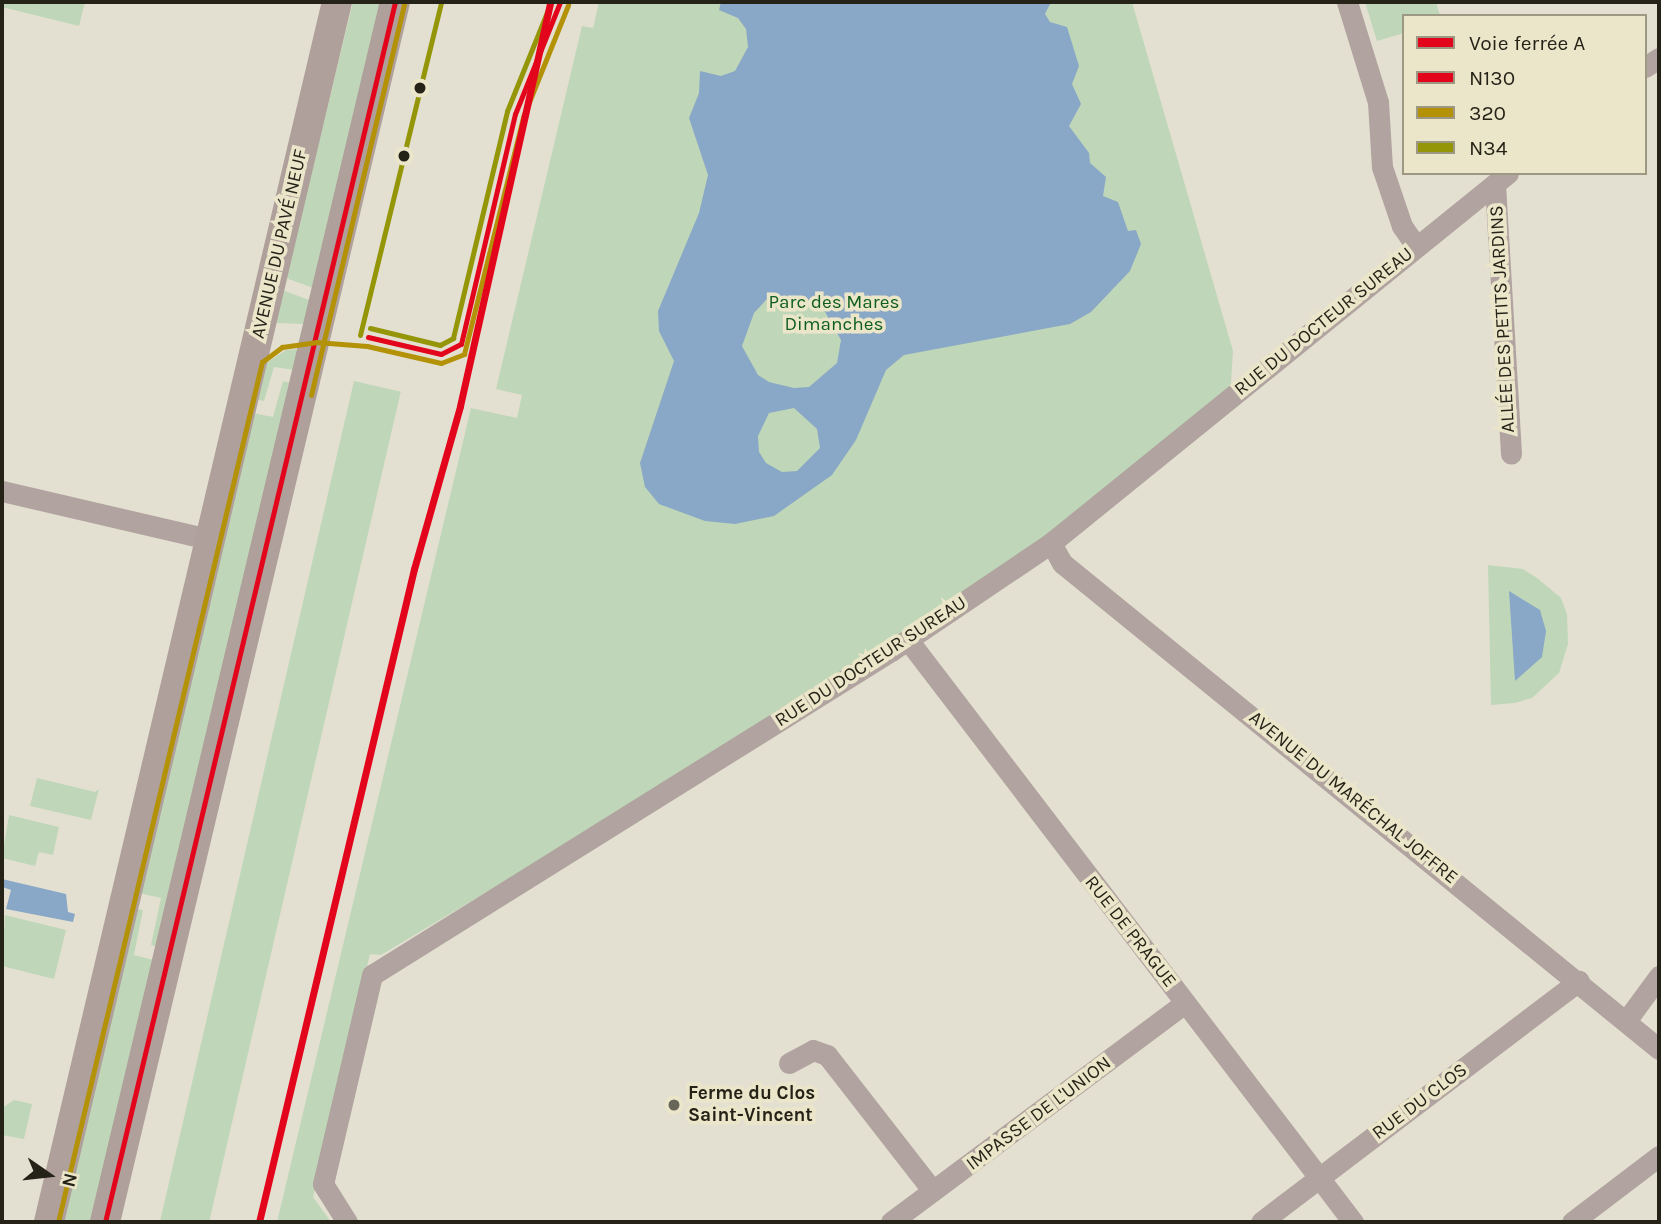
<!DOCTYPE html>
<html>
<head>
<meta charset="utf-8">
<style>
	body { margin:0 }
	#map { position:relative; width:1661px; height:1224px; overflow:hidden; background:#e3e0d1; font-family:Karla,sans-serif }
	div>[style] { position:absolute }
	.green>* { inset:0; background:#bfd7b8; transform-origin:0 0 }
	.water>* { inset:0; background:#89a7c6 }
	.minor>* { height:21px; margin:-10.5px; padding:0 10.5px; transform-origin:10.5px; border-radius:10.5px; background:#b1a39f }
	.secondary>* { height:30px; margin:-15px; padding:0 15px; transform-origin:15px; border-radius:15px; background:#b0a09b }
	.bus-1>* { height:5px; margin:-2.5px; padding:0 2.5px; transform-origin:2.5px; border-radius:2.5px; background:#e3051c }
	.bus-2>* { height:5px; margin:-2.5px; padding:0 2.5px; transform-origin:2.5px; border-radius:2.5px; background:#b39208 }
	.bus-3>* { height:5px; margin:-2.5px; padding:0 2.5px; transform-origin:2.5px; border-radius:2.5px; background:#959508 }
	.rail-1>* { height:7px; margin:-3.5px; padding:0 3.5px; transform-origin:3.5px; border-radius:3.5px; background:#e3051c }
	.dots>* { width:19px; height:19px; translate:-50% -50%; box-sizing:border-box; border:4px solid #ebe6c9; border-radius:50% }
	span { translate:-50% -50%; white-space:nowrap; text-align:center; line-height:1.15; -webkit-text-stroke:7px #ebe6c9; paint-order:stroke }
	.street-label { font-size:19px; color:#252318 }
	.park-label { font-size:19px; color:#0e5e1f }
	.poi-label { font-size:19px; color:#252318; font-weight:700 }
	.left { translate:0 -50%; text-align:left }
	.frame { position:absolute; inset:0; border:4px solid #252318; pointer-events:none }
	.legend { position:absolute; left:1402px; top:14px; width:245px; height:161px; box-sizing:border-box; background:#ebe6c9; border:2px solid #9c9882; margin:0; padding:9px 12px; list-style:none; font-size:21px; color:#252318 }
	.legend li { display:flex; align-items:center; gap:14px; height:35px }
	.legend b { width:35px; border:2px solid #9c9882 }
	.north { position:absolute; left:14px; top:1140px; width:70px; height:70px; -webkit-text-stroke:5px #ebe6c9; paint-order:stroke; rotate:104deg; font-size:19px; font-weight:700; line-height:28px; text-align:center; color:#252318 }
	.north::after { content:''; display:block; margin:auto; width:24px; height:32px; background:#252318; clip-path:polygon(50% 0,100% 100%,50% 72%,0 100%) }
</style>
</head>
<body>
<div id="map">
	<div class="green">
		<div style="clip-path:polygon(2px 2px,85px 2px,79px 26px,2px 7px)"></div>
		<div style="clip-path:polygon(353px 2px,382px 2px,316px 289px,286px 278px)"></div>
		<div style="clip-path:polygon(599px 2px,1132px 2px,1233px 351px,1230px 399px,891px 651px,381px 955px,370px 954px,313px 1197px,331px 1222px,277px 1222px,471px 408px,517px 418px,522px 395px,496px 389px,582px 26px,593px 28px)"></div>
		<div style="clip-path:polygon(1365px 2px,1436px 2px,1440px 16px,1404px 16px,1404px 33px,1377px 41px)"></div>
		<div style="clip-path:polygon(282px 290px,312px 301px,305px 324px,275px 323px)"></div>
		<div style="clip-path:polygon(301px 349px,295px 370px,274px 367px,264px 401px,255px 399px,265px 364px,286px 350px)"></div>
		<div style="clip-path:polygon(283px 381px,291px 383px,158px 947px,151px 945px,161px 898px,139px 893px,253px 413px,273px 417px)"></div>
		<div style="left:354px;top:381px;width:48px;height:863px;rotate:13deg"></div>
		<div style="clip-path:polygon(1488px 565px,1523px 569px,1537px 578px,1561px 598px,1567px 614px,1568px 644px,1559px 673px,1532px 698px,1515px 703px,1491px 705px)"></div>
		<div style="clip-path:polygon(37px 778px,95px 792px,99px 789px,91px 820px,30px 806px)"></div>
		<div style="clip-path:polygon(9px 815px,59px 827px,53px 855px,39px 852px,35px 866px,2px 858px)"></div>
		<div style="clip-path:polygon(136px 909px,143px 910px,134px 955px,157px 961px,95px 1222px,62px 1222px)"></div>
		<div style="clip-path:polygon(5px 915px,66px 930px,54px 979px,2px 966px)"></div>
		<div style="clip-path:polygon(14px 1100px,32px 1104px,24px 1139px,2px 1135px,2px 1108px)"></div>
	</div>
	<div class="water">
		<div style="clip-path:polygon(evenodd,721px 2px,1051px 2px,1045px 14px,1050px 22px,1067px 27px,1079px 66px,1072px 84px,1081px 104px,1069px 126px,1089px 153px,1090px 163px,1106px 177px,1103px 196px,1118px 202px,1128px 231px,1136px 230px,1141px 244px,1130px 271px,1091px 312px,1070px 324px,904px 355px,886px 370px,856px 440px,832px 475px,774px 516px,735px 524px,705px 521px,659px 504px,645px 487px,640px 463px,674px 361px,659px 331px,658px 311px,699px 213px,708px 175px,689px 118px,699px 93px,700px 71px,721px 76px,735px 71px,748px 47px,746px 29px,738px 18px,719px 10px,721px 2px,781px 297px,804px 298px,824px 310px,841px 340px,837px 363px,809px 387px,794px 388px,769px 382px,758px 375px,742px 346px,754px 313px,766px 300px,781px 297px,721px 2px,794px 408px,817px 429px,820px 448px,797px 471px,782px 472px,766px 463px,759px 452px,758px 436px,769px 413px,794px 408px)"></div>
		<div style="clip-path:polygon(1509px 591px,1540px 610px,1546px 631px,1542px 657px,1515px 681px)"></div>
		<div style="clip-path:polygon(2px 879px,66px 894px,68px 912px,75px 914px,73px 922px,6px 909px,11px 890px,2px 887px)"></div>
	</div>
	<div class="minor">
		<div style="left:1347px;top:2px;width:105px;rotate:72.8deg"></div>
		<div style="left:1378px;top:102px;width:65px;rotate:86.5deg"></div>
		<div style="left:1382px;top:167px;width:62px;rotate:71.3deg"></div>
		<div style="left:1402px;top:226px;width:24px;rotate:55deg"></div>
		<div style="left:1645px;top:67px;width:17px;rotate:-33deg"></div>
		<div style="left:1495px;top:184px;width:270px;rotate:86.6deg"></div>
		<div style="left:2px;top:491px;width:212px;rotate:13.1deg"></div>
		<div style="left:1051px;top:543px;width:23px;rotate:61deg"></div>
		<div style="left:1062px;top:563px;width:770px;rotate:39.15deg"></div>
		<div style="left:908px;top:640px;width:733px;rotate:52.6deg"></div>
		<div style="left:1626px;top:1021px;width:56px;rotate:-53.7deg"></div>
		<div style="left:789px;top:1063px;width:27px;rotate:-28deg"></div>
		<div style="left:813px;top:1050px;width:15px;rotate:20deg"></div>
		<div style="left:827px;top:1055px;width:172px;rotate:52.1deg"></div>
		<div style="left:347px;top:1222px;width:45px;rotate:-122.3deg"></div>
		<div style="left:323px;top:1184px;width:215px;rotate:-76.8deg"></div>
		<div style="left:372px;top:975px;width:612px;rotate:-31.98deg"></div>
		<div style="left:891px;top:651px;width:193px;rotate:-34deg"></div>
		<div style="left:1051px;top:543px;width:588px;rotate:-38.99deg"></div>
		<div style="left:891px;top:1222px;width:367px;rotate:-36.7deg"></div>
		<div style="left:1261px;top:1222px;width:399px;rotate:-37.2deg"></div>
		<div style="left:1572px;top:1222px;width:109px;rotate:-37.2deg"></div>
	</div>
	<div class="secondary">
		<div style="left:49px;top:1222px;width:1254px;rotate:-76.72deg"></div>
		<div style="left:105px;top:1222px;width:1254px;rotate:-76.63deg"></div>
	</div>
	<div class="bus-1">
		<div style="left:368px;top:337px;width:75px;rotate:13.1deg"></div>
		<div style="left:441px;top:354px;width:22px;rotate:-27deg"></div>
		<div style="left:461px;top:344px;width:236px;rotate:-76.8deg"></div>
		<div style="left:515px;top:114px;width:121px;rotate:-68.1deg"></div>
		<div style="left:105px;top:1222px;width:1254px;rotate:-76.63deg"></div>
	</div>
	<div class="bus-2">
		<div style="left:311px;top:395px;width:402px;rotate:-76.6deg"></div>
		<div style="left:58px;top:1222px;width:884px;rotate:-76.66deg"></div>
		<div style="left:262px;top:362px;width:25px;rotate:-37deg"></div>
		<div style="left:282px;top:347px;width:34px;rotate:-8deg"></div>
		<div style="left:316px;top:342px;width:51px;rotate:4.5deg"></div>
		<div style="left:367px;top:346px;width:76px;rotate:12.9deg"></div>
		<div style="left:441px;top:363px;width:25px;rotate:-21deg"></div>
		<div style="left:464px;top:354px;width:244px;rotate:-76deg"></div>
		<div style="left:523px;top:117px;width:121px;rotate:-68.1deg"></div>
	</div>
	<div class="bus-3">
		<div style="left:370px;top:328px;width:72px;rotate:13.7deg"></div>
		<div style="left:440px;top:345px;width:15px;rotate:-28deg"></div>
		<div style="left:453px;top:338px;width:233px;rotate:-76.6deg"></div>
		<div style="left:507px;top:111px;width:118px;rotate:-68deg"></div>
		<div style="left:360px;top:335px;width:343px;rotate:-76.3deg"></div>
	</div>
	<div class="rail-1">
		<div style="left:259px;top:1222px;width:671px;rotate:-76.65deg"></div>
		<div style="left:414px;top:569px;width:169px;rotate:-74.2deg"></div>
		<div style="left:460px;top:406px;width:414px;rotate:-77.4deg"></div>
	</div>
	<div class="dots">
		<div style="left:420px;top:88px;background:#252318"></div>
		<div style="left:404px;top:156px;background:#252318"></div>
		<div style="left:674px;top:1105px;background:#686559"></div>
	</div>
	<div class="street-label">
		<span style="left:280px;top:244px;rotate:-77deg">AVENUE DU PAVÉ NEUF</span>
		<span style="left:1503px;top:319px;rotate:-93deg">ALLÉE DES PETITS JARDINS</span>
		<span style="left:1324px;top:322px;rotate:-39deg">RUE DU DOCTEUR SUREAU</span>
		<span style="left:871px;top:662px;rotate:-33deg">RUE DU DOCTEUR SUREAU</span>
		<span style="left:1353px;top:798px;rotate:39deg">AVENUE DU MARÉCHAL JOFFRE</span>
		<span style="left:1130px;top:932px;rotate:52deg">RUE DE PRAGUE</span>
		<span style="left:1420px;top:1102px;rotate:-37deg">RUE DU CLOS</span>
		<span style="left:1039px;top:1114px;rotate:-37deg">IMPASSE DE L'UNION</span>
	</div>
	<div class="park-label">
		<span style="left:834px;top:314px">Parc des Mares<br>Dimanches</span>
	</div>
	<div class="poi-label">
		<span class="left" style="left:688px;top:1105px">Ferme du Clos<br>Saint-Vincent</span>
	</div>
	<div class="frame"></div>
	<ul class="legend">
	<li><b style="height:9px;background:#e3051c"></b>Voie ferrée A</li>
	<li><b style="height:9px;background:#e3051c"></b>N130</li>
	<li><b style="height:9px;background:#b39208"></b>320</li>
	<li><b style="height:9px;background:#959508"></b>N34</li>
	</ul>
	<div class="north">N</div>
</div>
</body>
</html>
